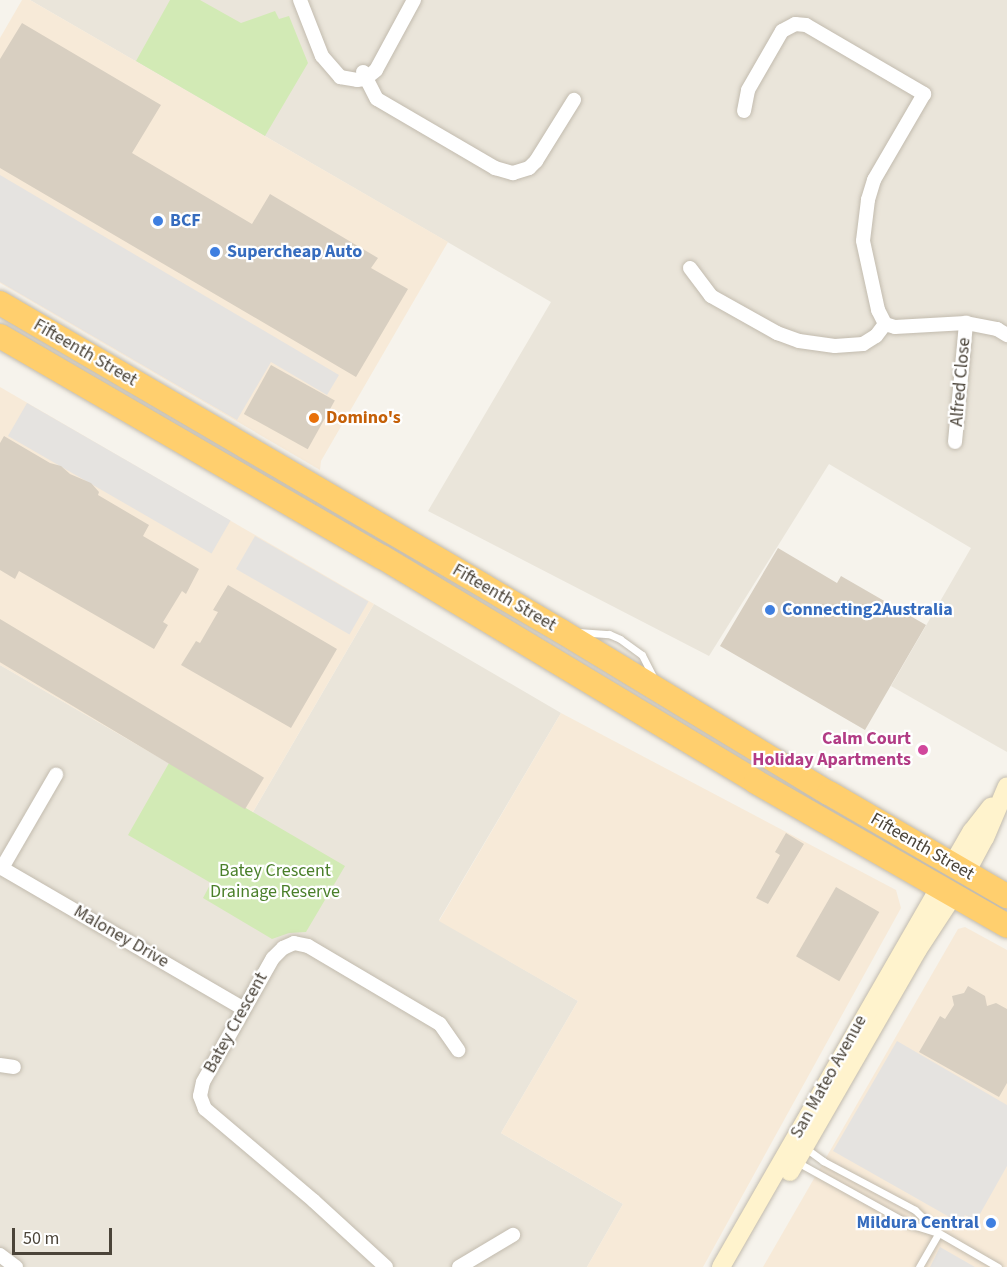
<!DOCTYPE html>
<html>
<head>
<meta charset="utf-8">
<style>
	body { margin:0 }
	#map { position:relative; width:1007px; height:1267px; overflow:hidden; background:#f6f3ec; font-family:"Source Sans 3",sans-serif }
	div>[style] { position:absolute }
	.residential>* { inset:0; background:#eae5da }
	.commercial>* { inset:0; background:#f7ead8 }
	.green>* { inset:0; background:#d2eab5 }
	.parking>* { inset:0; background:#e5e3e0; transform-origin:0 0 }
	.building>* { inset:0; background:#d8cfc1; transform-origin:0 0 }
	.roads { filter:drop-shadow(0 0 2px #c2bbae) drop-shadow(0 0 2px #c2bbae) }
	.lane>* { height:7px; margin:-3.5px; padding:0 3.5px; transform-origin:3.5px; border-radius:3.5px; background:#fff }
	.street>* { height:14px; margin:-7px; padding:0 7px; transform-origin:7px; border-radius:7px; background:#fff }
	.secondary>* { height:18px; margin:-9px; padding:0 9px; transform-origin:9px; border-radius:9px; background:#fff3cd }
	.highway>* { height:24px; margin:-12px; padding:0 12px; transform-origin:12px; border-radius:12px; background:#ffcf6e }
	.dots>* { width:16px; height:16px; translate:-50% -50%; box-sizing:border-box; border:3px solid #fff; border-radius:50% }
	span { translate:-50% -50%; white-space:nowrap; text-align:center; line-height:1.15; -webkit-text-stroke:4.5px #fff; paint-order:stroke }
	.shop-label { font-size:18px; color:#366cbe; font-weight:700 }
	.left { translate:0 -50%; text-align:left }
	.right { translate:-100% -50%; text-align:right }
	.street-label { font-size:18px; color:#4b4439 }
	.food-label { font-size:18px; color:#c56008; font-weight:700 }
	.hotel-label { font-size:18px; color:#b23c85; font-weight:700 }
	.park-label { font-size:18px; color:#4a7f2a }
	.scale { position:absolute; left:12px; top:1228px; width:100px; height:27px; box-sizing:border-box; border:3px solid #4b4439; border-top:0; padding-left:8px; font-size:18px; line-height:21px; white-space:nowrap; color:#4b4439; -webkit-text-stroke:4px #fff; paint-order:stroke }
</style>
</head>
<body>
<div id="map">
	<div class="residential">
		<div style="clip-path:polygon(30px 0,1007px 0,1007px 752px,891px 686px,971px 548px,829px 464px,709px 656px,428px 511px,551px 302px)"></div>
		<div style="clip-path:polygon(374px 604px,561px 713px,439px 920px,578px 1001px,501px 1133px,623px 1204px,587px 1267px,0 1267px,0 665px,253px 812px)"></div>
	</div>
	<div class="commercial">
		<div style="clip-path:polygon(22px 0,30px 0,448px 242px,321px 461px,320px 470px,0 283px,0 38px)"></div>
		<div style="clip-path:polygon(0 387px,374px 604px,253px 812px,0 665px)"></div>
		<div style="clip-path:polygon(561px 713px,896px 890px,901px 908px,703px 1267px,587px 1267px,623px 1204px,501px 1133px,578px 1001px,439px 921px)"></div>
		<div style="clip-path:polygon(965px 927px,1007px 950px,1007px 1267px,763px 1267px,958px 929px)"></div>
	</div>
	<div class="green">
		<div style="clip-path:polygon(170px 0,200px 0,241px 23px,275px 11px,279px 19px,289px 16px,308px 63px,265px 136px,136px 61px)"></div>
		<div style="clip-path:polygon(169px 763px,345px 866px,306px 932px,289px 933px,272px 939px,203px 898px,211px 883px,128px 835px)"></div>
	</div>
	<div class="parking">
		<div style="clip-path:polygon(0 175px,339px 375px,327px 395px,271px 362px,237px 420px,0 282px)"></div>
		<div style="left:27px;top:403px;width:235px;height:38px;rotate:30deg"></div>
		<div style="left:255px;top:536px;width:131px;height:38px;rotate:30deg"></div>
		<div style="clip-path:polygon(897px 1041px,1007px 1105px,1007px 1166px,976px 1221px,965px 1215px,960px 1223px,833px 1151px)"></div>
		<div style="clip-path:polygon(940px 1247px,975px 1267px,930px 1267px)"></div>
	</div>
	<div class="building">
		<div style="clip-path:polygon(22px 23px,161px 105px,132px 153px,252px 224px,270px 194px,378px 258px,371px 268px,408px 289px,356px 377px,0 168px,0 59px)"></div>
		<div style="left:271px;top:365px;width:73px;height:56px;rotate:29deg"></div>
		<div style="clip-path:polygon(4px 436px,50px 463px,61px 466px,70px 474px,91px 483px,99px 492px,98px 495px,149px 525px,143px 536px,199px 569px,186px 594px,182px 591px,163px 622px,168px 625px,154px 649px,19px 571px,15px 579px,0 570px,0 443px)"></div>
		<div style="clip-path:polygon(778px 548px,837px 583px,841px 576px,926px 625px,865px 730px,720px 646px)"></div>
		<div style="clip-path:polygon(228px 585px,337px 649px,291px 728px,181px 665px,196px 641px,200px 643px,218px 612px,213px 610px)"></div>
		<div style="left:0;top:619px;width:308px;height:37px;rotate:31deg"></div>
		<div style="clip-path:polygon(786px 833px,804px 844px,768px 904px,756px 898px,780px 855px,775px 852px)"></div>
		<div style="left:836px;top:887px;width:50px;height:80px;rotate:30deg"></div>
		<div style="clip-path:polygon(968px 986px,985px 996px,987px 1006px,996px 1003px,1007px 1009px,1007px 1083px,999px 1097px,919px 1052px,940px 1016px,945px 1019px,954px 1005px,952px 996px,964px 993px)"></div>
	</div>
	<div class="roads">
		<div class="lane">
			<div style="left:578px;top:632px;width:31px;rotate:4deg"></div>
			<div style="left:609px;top:634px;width:12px;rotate:24deg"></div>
			<div style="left:620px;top:639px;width:27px;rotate:36deg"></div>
			<div style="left:642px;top:655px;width:27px;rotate:63deg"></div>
			<div style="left:804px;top:1147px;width:24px;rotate:36deg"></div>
			<div style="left:823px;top:1161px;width:104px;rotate:28deg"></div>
			<div style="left:915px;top:1210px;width:33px;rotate:44deg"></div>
			<div style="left:939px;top:1233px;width:68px;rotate:30deg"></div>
			<div style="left:797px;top:1162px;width:128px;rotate:29deg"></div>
			<div style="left:909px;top:1224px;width:28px;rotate:17deg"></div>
			<div style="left:919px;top:1267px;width:39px;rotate:-60deg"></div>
		</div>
		<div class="street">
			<div style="left:300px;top:0;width:60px;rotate:68.6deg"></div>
			<div style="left:322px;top:56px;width:28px;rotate:49deg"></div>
			<div style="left:340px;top:77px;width:17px;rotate:10deg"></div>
			<div style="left:357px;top:80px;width:8px;rotate:-7deg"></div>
			<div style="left:365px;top:79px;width:14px;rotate:-39deg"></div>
			<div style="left:376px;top:70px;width:80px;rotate:-61.5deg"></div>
			<div style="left:363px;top:72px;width:30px;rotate:63deg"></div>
			<div style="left:377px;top:99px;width:137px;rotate:30.3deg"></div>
			<div style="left:495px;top:168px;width:19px;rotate:16deg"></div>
			<div style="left:513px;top:173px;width:17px;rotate:-17deg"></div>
			<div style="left:529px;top:168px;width:10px;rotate:-45deg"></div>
			<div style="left:536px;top:161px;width:72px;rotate:-58.1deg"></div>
			<div style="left:744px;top:111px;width:21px;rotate:-79deg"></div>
			<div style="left:748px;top:90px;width:68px;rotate:-60deg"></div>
			<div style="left:782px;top:31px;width:15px;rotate:-28deg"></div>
			<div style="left:795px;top:24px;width:11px;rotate:5deg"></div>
			<div style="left:806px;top:25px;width:137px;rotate:30.3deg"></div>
			<div style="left:924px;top:94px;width:99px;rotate:120.2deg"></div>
			<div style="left:874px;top:180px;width:21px;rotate:107deg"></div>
			<div style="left:868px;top:200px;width:41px;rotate:97deg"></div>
			<div style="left:863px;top:241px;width:71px;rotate:77.7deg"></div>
			<div style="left:878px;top:310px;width:16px;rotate:63deg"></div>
			<div style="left:885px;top:324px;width:10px;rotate:17deg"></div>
			<div style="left:895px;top:327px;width:71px;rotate:-3.2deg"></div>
			<div style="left:966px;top:323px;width:32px;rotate:11deg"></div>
			<div style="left:997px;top:329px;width:12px;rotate:31deg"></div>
			<div style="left:690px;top:268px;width:35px;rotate:53deg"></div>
			<div style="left:711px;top:296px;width:76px;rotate:29.3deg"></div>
			<div style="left:777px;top:333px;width:23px;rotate:20deg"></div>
			<div style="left:799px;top:341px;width:36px;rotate:8deg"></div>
			<div style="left:835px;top:346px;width:28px;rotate:-4deg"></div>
			<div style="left:863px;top:344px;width:15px;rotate:-32deg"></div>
			<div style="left:876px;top:336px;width:15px;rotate:-53deg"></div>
			<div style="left:955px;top:442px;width:120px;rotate:-84.7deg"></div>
			<div style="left:0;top:867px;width:280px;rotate:30.2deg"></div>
			<div style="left:2px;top:868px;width:108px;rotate:-59.9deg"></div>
			<div style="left:0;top:1065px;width:14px;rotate:8deg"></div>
			<div style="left:0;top:1255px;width:20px;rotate:37deg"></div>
			<div style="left:386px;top:1267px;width:98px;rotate:-137.5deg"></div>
			<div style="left:314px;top:1201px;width:143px;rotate:-139.8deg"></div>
			<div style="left:205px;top:1109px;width:14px;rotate:-111deg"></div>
			<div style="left:200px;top:1096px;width:14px;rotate:-78deg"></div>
			<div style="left:203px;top:1082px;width:142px;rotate:-60.6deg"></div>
			<div style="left:273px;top:958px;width:14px;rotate:-45deg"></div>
			<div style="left:283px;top:948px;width:12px;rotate:-24deg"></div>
			<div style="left:294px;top:943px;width:14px;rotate:12deg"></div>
			<div style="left:308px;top:946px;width:153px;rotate:30.6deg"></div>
			<div style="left:440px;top:1024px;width:32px;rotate:55deg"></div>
			<div style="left:459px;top:1267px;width:63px;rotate:-30.7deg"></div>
		</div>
		<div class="secondary">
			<div style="left:952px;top:865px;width:39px;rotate:-60deg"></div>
			<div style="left:972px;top:831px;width:31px;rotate:-52deg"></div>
			<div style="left:966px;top:873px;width:40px;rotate:-62deg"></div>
			<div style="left:985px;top:838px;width:56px;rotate:-67.1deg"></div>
			<div style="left:790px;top:1172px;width:255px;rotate:-60.1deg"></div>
			<div style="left:917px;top:951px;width:66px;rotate:-56.8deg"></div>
			<div style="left:721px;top:1267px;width:437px;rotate:-60.1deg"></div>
		</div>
		<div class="highway">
			<div style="left:0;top:303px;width:650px;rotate:30.31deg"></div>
			<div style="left:561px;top:631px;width:313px;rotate:31.2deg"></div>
			<div style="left:829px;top:793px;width:206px;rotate:30.1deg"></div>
			<div style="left:0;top:336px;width:441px;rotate:30.1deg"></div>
			<div style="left:382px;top:557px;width:436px;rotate:31deg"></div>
			<div style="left:756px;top:782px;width:289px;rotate:29.8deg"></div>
		</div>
	</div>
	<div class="dots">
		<div style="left:158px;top:221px;background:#3f7fe0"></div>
		<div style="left:215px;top:252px;background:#3f7fe0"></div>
		<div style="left:314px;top:418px;background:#e8710a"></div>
		<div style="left:770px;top:610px;background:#3f7fe0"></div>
		<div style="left:923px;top:750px;background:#d1479c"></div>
		<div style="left:991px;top:1223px;background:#3f7fe0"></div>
	</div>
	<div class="shop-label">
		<span class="left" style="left:170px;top:221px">BCF</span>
		<span class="left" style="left:227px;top:252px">Supercheap Auto</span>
		<span class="left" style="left:782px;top:610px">Connecting2Australia</span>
		<span class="right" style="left:979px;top:1223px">Mildura Central</span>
	</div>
	<div class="street-label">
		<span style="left:85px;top:353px;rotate:30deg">Fifteenth Street</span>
		<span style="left:961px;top:382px;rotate:-85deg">Alfred Close</span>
		<span style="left:504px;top:598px;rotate:30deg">Fifteenth Street</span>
		<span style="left:922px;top:847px;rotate:30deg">Fifteenth Street</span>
		<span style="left:121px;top:937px;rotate:30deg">Maloney Drive</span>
		<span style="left:236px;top:1023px;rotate:-61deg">Batey Crescent</span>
		<span style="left:829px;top:1077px;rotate:-61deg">San Mateo Avenue</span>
	</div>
	<div class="food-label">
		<span class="left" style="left:326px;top:418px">Domino's</span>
	</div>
	<div class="hotel-label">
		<span class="right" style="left:911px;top:750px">Calm Court<br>Holiday Apartments</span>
	</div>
	<div class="park-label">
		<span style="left:275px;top:882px">Batey Crescent<br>Drainage Reserve</span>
	</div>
	<div class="scale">50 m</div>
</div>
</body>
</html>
